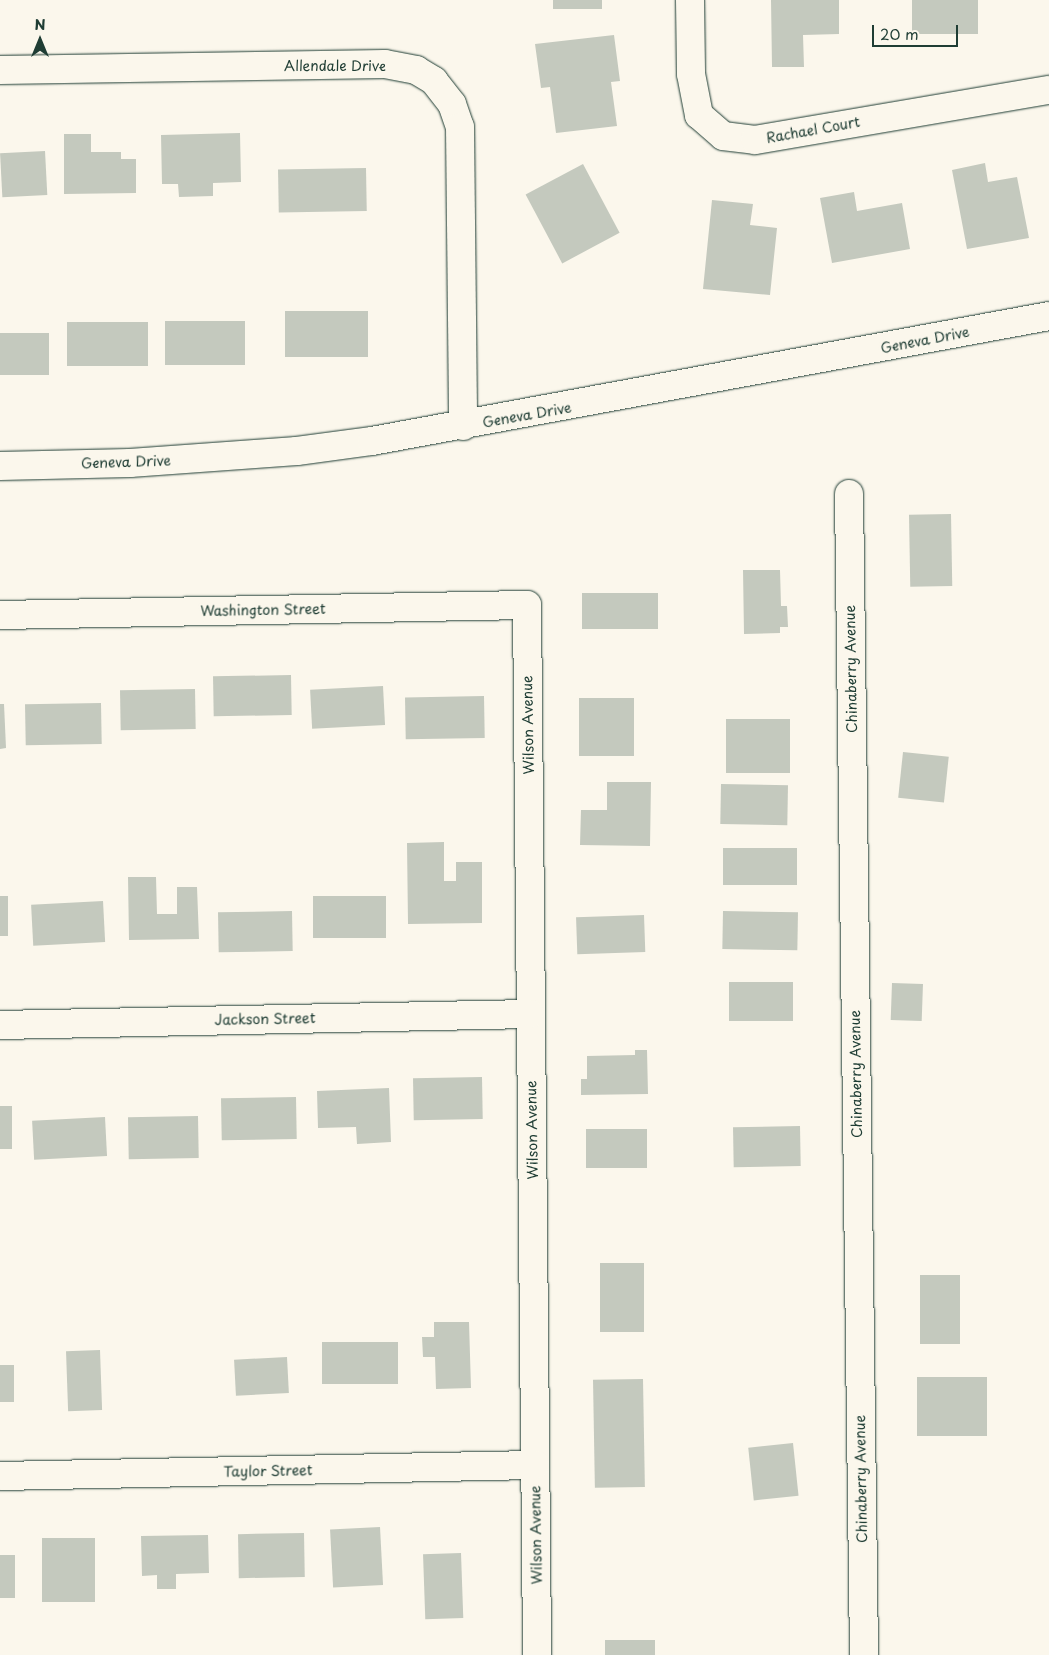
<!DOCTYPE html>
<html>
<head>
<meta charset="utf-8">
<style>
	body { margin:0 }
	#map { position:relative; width:1049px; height:1655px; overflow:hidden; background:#fbf7ec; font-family:"Playpen Sans",sans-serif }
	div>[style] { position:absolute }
	.building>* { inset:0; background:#c4c9be; transform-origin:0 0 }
	.roads { filter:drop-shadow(0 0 1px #1f3d34) drop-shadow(0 0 1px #1f3d34) }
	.minor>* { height:28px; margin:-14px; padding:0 14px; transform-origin:14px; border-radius:14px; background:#fbf7ec }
	.secondary>* { height:28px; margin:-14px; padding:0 14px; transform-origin:14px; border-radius:14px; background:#fbf7ec }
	span { translate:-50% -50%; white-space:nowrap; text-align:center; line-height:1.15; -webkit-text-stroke:4.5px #fbf7ec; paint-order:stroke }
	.street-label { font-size:14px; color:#1f3d34 }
	.north { position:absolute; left:15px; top:15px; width:50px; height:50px; -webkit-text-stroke:4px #fbf7ec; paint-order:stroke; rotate:0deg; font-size:14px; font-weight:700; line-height:20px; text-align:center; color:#1f3d34 }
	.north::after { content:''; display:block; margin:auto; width:18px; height:22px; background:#1f3d34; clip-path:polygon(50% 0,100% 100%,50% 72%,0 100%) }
	.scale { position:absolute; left:872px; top:25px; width:86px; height:22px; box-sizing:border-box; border:2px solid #1f3d34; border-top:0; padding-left:6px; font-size:15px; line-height:18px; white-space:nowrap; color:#1f3d34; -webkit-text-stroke:4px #fbf7ec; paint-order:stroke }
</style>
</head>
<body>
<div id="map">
	<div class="building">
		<div style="left:553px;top:0;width:49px;height:9px"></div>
		<div style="clip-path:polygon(771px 0,839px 0,839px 34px,803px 35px,804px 67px,772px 67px)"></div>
		<div style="left:912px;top:0;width:66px;height:34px"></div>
		<div style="clip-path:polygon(614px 35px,620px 81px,611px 82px,617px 126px,556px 133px,550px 87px,541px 88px,535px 44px)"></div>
		<div style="clip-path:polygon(240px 133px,241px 182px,213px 183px,213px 196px,179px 197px,178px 184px,162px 184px,161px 135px)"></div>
		<div style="clip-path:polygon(64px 134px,91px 134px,91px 152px,121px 152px,121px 159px,136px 159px,136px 193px,64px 194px)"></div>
		<div style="left:45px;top:151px;width:44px;height:45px;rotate:87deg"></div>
		<div style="clip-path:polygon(985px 163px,988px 182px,1017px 177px,1029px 238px,967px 249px,952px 170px)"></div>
		<div style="left:583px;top:164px;width:78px;height:65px;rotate:62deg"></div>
		<div style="left:366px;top:168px;width:43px;height:88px;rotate:89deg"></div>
		<div style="clip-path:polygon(854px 192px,857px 211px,902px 203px,910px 249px,832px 263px,820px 198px)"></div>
		<div style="clip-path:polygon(712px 200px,753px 204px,750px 225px,777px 228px,770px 295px,703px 289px)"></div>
		<div style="left:368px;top:311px;width:46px;height:83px;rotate:90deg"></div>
		<div style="left:245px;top:321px;width:44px;height:80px;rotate:90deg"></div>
		<div style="left:148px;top:322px;width:44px;height:81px;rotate:90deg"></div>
		<div style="left:0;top:333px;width:49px;height:42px"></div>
		<div style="left:951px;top:514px;width:72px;height:42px;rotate:89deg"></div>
		<div style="clip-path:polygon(743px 570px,780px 570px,781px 606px,787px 606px,788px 627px,780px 627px,780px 633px,744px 634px)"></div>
		<div style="left:582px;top:593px;width:76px;height:36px"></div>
		<div style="left:291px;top:675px;width:40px;height:78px;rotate:89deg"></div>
		<div style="left:383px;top:686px;width:39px;height:73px;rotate:87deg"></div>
		<div style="left:195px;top:689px;width:40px;height:75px;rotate:89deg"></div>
		<div style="left:484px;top:696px;width:42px;height:79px;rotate:89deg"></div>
		<div style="left:579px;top:698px;width:55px;height:58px"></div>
		<div style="left:101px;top:703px;width:41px;height:76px;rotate:89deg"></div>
		<div style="clip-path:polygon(0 704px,4px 704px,6px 748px,0 749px)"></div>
		<div style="left:726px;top:719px;width:64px;height:54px"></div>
		<div style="left:903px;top:752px;width:46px;height:46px;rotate:6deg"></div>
		<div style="clip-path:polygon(607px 782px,651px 782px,650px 846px,580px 845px,581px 810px,607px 810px)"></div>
		<div style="left:721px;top:784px;width:67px;height:40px;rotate:1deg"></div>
		<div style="clip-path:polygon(444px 842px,444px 881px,456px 881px,456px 862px,482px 862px,482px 923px,408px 924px,407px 843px)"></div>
		<div style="left:723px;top:848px;width:74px;height:37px"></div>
		<div style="clip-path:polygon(128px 877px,156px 877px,157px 914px,177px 914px,177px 887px,197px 887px,199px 939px,129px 940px)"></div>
		<div style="left:0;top:896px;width:8px;height:40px"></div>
		<div style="left:313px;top:896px;width:73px;height:42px"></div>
		<div style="left:103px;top:901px;width:41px;height:72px;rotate:87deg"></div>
		<div style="left:292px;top:911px;width:40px;height:74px;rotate:89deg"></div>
		<div style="left:723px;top:911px;width:75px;height:38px;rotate:1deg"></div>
		<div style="left:644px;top:915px;width:37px;height:68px;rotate:88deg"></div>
		<div style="left:729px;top:982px;width:64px;height:39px"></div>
		<div style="left:892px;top:983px;width:31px;height:37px;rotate:2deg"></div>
		<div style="clip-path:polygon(635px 1050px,647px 1050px,648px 1094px,581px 1095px,581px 1079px,587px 1079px,587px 1056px,635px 1055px)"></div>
		<div style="left:482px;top:1077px;width:42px;height:69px;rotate:89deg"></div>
		<div style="clip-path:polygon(389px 1088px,391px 1142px,357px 1144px,356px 1127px,318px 1128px,317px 1091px)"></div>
		<div style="left:296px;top:1097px;width:42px;height:75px;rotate:89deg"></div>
		<div style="left:0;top:1106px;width:12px;height:43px"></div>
		<div style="left:198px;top:1116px;width:42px;height:70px;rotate:89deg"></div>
		<div style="left:105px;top:1117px;width:39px;height:73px;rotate:87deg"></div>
		<div style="left:800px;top:1126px;width:40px;height:67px;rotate:89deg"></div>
		<div style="left:586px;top:1129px;width:61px;height:39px"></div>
		<div style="left:600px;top:1263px;width:44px;height:69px"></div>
		<div style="left:920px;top:1275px;width:40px;height:69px"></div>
		<div style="clip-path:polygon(434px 1322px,469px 1322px,471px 1388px,436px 1389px,435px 1357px,423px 1357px,422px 1337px,434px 1337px)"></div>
		<div style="left:398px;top:1342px;width:42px;height:76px;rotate:90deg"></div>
		<div style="left:100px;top:1350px;width:60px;height:34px;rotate:88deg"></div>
		<div style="left:287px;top:1357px;width:36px;height:53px;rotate:87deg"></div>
		<div style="left:0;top:1365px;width:14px;height:37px"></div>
		<div style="left:917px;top:1377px;width:70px;height:59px"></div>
		<div style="left:643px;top:1379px;width:108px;height:50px;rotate:89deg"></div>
		<div style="left:793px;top:1443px;width:53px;height:45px;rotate:84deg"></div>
		<div style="left:380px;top:1527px;width:58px;height:50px;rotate:87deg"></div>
		<div style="left:304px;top:1533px;width:44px;height:66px;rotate:89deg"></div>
		<div style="clip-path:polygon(208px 1535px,209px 1573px,176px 1574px,176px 1589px,157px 1589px,157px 1575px,142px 1576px,141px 1536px)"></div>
		<div style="left:42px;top:1538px;width:53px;height:64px"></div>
		<div style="left:461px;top:1553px;width:65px;height:38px;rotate:88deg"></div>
		<div style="left:0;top:1555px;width:15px;height:43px"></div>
		<div style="left:605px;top:1640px;width:50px;height:15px"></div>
	</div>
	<div class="roads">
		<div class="minor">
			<div style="left:690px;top:0;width:74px;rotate:89.2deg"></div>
			<div style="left:691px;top:74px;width:42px;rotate:79deg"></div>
			<div style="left:699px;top:115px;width:32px;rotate:41deg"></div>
			<div style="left:723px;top:136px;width:32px;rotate:7deg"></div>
			<div style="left:755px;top:140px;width:298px;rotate:-9.7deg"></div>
			<div style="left:0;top:70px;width:385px;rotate:-0.9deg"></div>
			<div style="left:385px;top:64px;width:32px;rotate:11deg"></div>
			<div style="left:416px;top:70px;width:21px;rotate:31deg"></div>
			<div style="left:434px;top:81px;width:29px;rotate:52deg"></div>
			<div style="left:452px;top:104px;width:24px;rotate:71deg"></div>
			<div style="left:460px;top:127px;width:299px;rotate:89.4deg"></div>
			<div style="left:849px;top:494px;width:1161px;rotate:89.26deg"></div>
			<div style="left:0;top:615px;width:527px;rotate:-1.09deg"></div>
			<div style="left:527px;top:605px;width:1050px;rotate:89.45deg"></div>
			<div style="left:0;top:1025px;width:530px;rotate:-1.19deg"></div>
			<div style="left:0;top:1476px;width:535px;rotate:-1.18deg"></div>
		</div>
		<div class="secondary">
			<div style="left:0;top:466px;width:130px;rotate:-1.3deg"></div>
			<div style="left:130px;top:463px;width:167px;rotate:-4.1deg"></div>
			<div style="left:297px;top:451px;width:76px;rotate:-7.6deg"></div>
			<div style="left:372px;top:441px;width:688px;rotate:-10.46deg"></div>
		</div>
	</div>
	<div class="street-label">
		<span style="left:335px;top:66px">Allendale Drive</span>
		<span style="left:813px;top:130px;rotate:-10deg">Rachael Court</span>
		<span style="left:925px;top:340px;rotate:-11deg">Geneva Drive</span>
		<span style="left:527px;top:415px;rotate:-10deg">Geneva Drive</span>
		<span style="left:126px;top:462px;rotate:-2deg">Geneva Drive</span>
		<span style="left:263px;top:610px;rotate:-1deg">Washington Street</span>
		<span style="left:851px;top:669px;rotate:-91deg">Chinaberry Avenue</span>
		<span style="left:528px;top:725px;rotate:-91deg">Wilson Avenue</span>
		<span style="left:265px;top:1019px;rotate:-1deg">Jackson Street</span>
		<span style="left:856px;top:1074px;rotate:-91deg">Chinaberry Avenue</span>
		<span style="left:532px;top:1130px;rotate:-91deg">Wilson Avenue</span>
		<span style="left:268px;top:1471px;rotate:-1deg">Taylor Street</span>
		<span style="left:861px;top:1479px;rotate:-91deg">Chinaberry Avenue</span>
		<span style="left:536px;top:1535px;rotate:-91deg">Wilson Avenue</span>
	</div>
	<div class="north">N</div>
	<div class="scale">20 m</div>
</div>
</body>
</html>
